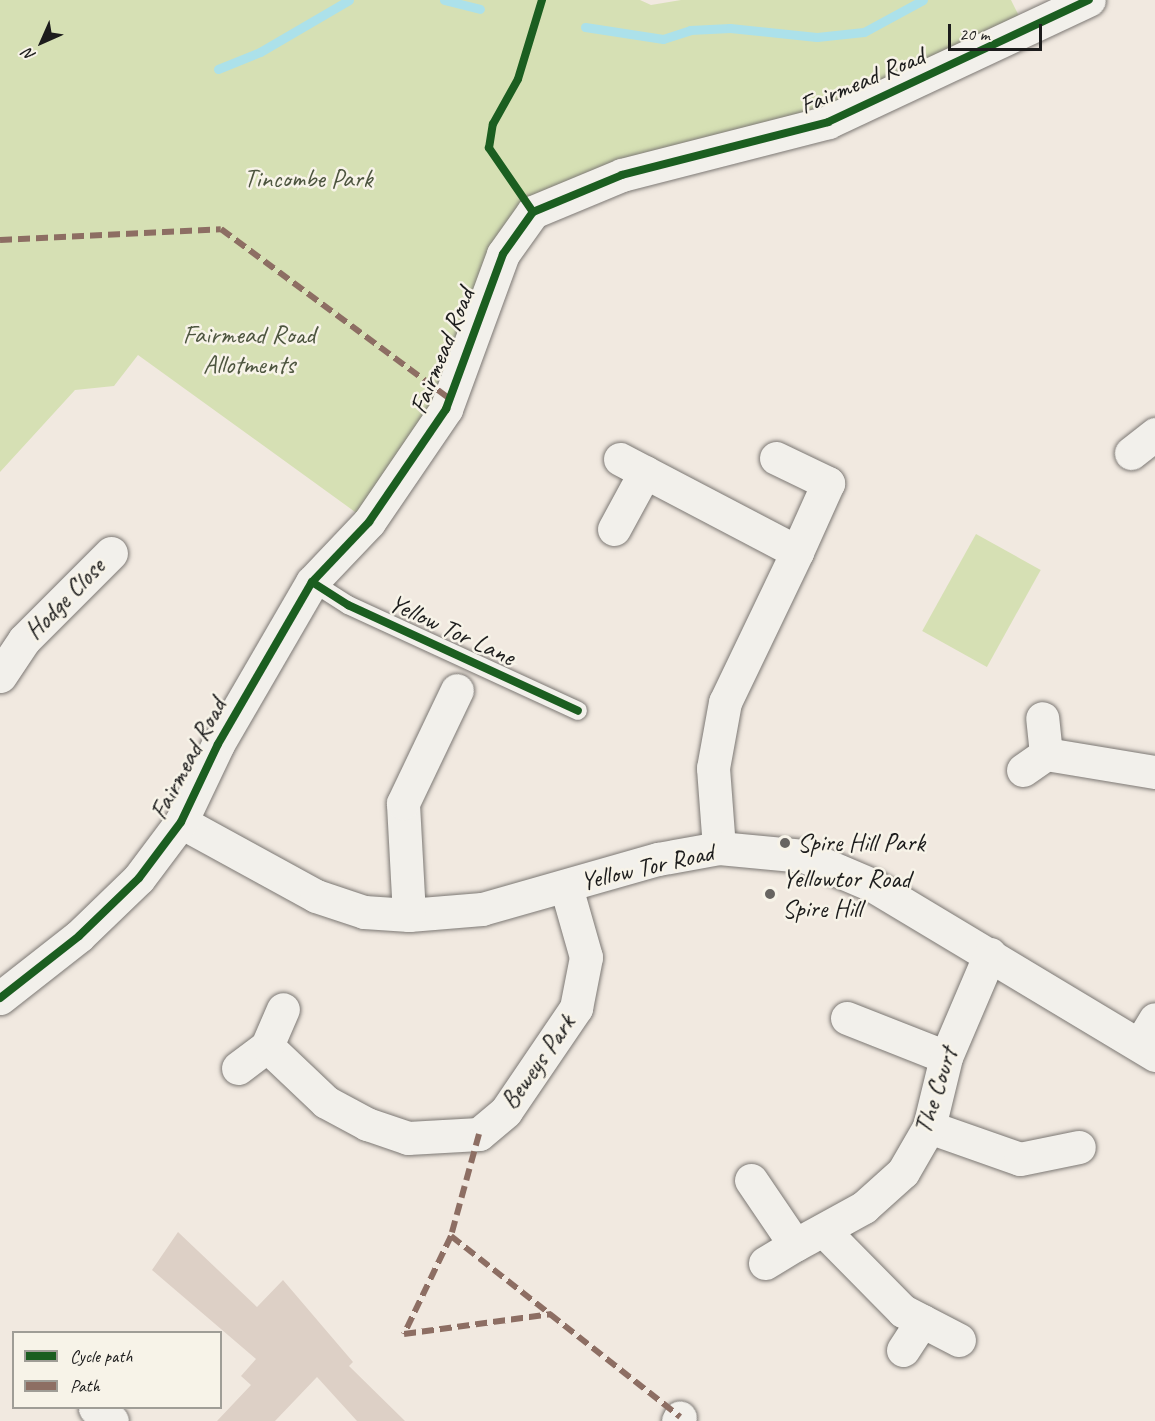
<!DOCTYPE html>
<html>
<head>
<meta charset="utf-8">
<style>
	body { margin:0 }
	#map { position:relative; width:1155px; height:1421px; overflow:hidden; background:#f1e9e0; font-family:Caveat,sans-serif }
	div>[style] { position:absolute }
	.green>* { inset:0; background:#d6e0b4; transform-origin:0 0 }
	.stream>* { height:9px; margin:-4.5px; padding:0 4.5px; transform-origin:4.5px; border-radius:4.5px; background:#ace1ea }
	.building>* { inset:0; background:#ddd0c6 }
	.roads { filter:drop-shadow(0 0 2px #7c7874) drop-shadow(0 0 2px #7c7874) }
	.lane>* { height:18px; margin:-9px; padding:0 9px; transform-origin:9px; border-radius:9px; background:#f2f0eb }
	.street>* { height:33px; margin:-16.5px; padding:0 16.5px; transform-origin:16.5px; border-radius:16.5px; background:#f2f0eb }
	.quiet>* { height:6px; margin-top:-3px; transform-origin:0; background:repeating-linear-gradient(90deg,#8d6e63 0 12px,transparent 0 18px) }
	.cycleway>* { height:8px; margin:-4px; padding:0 4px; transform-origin:4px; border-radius:4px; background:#1b5e20 }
	.dots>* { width:16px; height:16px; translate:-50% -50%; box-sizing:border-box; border:3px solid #f7f3e8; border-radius:50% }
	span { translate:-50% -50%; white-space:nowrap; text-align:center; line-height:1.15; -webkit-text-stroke:5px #f7f3e8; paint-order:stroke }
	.street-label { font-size:26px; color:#1c1c1c }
	.park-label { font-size:26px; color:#4d553f }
	.poi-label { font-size:26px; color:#1c1c1c }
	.left { translate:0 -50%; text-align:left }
	.legend { position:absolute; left:12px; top:1331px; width:210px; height:78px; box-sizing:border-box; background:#f7f3e8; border:2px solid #9f9d96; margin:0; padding:8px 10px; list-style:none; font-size:18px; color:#1c1c1c }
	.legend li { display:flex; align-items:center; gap:12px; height:30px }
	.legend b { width:30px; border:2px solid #9f9d96 }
	.north { position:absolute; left:12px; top:12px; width:60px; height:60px; -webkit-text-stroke:4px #f7f3e8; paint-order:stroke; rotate:225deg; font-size:16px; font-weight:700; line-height:24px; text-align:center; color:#1c1c1c }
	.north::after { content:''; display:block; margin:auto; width:21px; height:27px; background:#1c1c1c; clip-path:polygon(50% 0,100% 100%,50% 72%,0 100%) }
	.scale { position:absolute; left:948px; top:24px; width:94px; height:27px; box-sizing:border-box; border:3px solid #1c1c1c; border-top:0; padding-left:8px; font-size:18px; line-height:21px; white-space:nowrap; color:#1c1c1c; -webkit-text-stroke:4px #f7f3e8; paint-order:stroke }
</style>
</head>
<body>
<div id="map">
	<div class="green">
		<div style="clip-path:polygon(0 0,640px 0,651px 5px,681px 0,1011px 0,1026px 30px,839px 117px,549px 203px,369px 522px,138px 355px,114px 386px,75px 390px,0 472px)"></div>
		<div style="left:976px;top:534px;width:74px;height:111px;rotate:29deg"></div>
	</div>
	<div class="stream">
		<div style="left:444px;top:0;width:37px;rotate:14deg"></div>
		<div style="left:585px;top:27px;width:79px;rotate:8.7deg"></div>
		<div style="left:663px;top:39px;width:28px;rotate:-18deg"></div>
		<div style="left:690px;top:30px;width:40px;rotate:-2.9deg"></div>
		<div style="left:730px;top:28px;width:87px;rotate:5.9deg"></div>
		<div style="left:817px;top:37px;width:47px;rotate:-6.1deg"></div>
		<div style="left:864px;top:32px;width:67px;rotate:-28.5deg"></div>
		<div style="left:218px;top:69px;width:45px;rotate:-22deg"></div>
		<div style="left:260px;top:52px;width:103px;rotate:-30.3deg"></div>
	</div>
	<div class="building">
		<div style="clip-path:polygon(178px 1232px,257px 1307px,283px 1280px,353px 1362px,349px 1366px,405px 1421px,357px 1421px,317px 1377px,275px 1421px,217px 1421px,251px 1385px,241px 1376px,256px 1359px,152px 1270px)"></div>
	</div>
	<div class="roads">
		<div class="lane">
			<div style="left:312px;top:582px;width:43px;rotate:32.6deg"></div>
			<div style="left:348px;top:605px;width:253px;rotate:24.7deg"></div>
		</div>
		<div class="street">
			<div style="left:1131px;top:453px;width:31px;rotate:-38deg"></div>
			<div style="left:776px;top:458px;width:58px;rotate:25.7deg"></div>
			<div style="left:828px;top:483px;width:76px;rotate:114.2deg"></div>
			<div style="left:620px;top:459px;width:200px;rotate:27.7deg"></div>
			<div style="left:797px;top:552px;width:166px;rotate:115.6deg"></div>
			<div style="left:725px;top:702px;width:67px;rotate:100.3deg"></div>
			<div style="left:713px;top:768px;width:80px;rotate:85.7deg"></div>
			<div style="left:614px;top:529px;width:65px;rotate:-61.5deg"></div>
			<div style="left:0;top:676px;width:43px;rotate:-56.3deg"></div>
			<div style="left:24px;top:640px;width:123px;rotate:-45deg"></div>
			<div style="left:1046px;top:754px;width:110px;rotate:9.4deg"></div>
			<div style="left:1023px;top:770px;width:28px;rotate:-35deg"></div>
			<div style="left:1046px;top:754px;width:36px;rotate:-96deg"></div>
			<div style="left:181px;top:822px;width:154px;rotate:28.7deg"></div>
			<div style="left:316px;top:896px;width:51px;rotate:18.4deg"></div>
			<div style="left:364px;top:912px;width:45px;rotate:3.8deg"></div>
			<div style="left:409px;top:915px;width:73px;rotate:-4.7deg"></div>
			<div style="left:482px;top:909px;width:183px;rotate:-15.9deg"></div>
			<div style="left:658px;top:859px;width:62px;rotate:-10.2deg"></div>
			<div style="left:719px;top:848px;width:85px;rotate:5.4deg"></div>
			<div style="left:804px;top:856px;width:74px;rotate:23.1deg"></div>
			<div style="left:872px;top:885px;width:330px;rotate:31deg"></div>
			<div style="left:409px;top:915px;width:112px;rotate:-93.1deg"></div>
			<div style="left:403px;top:803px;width:125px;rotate:-64.5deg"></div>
			<div style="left:0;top:998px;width:100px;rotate:-38.1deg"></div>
			<div style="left:79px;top:936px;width:83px;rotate:-44deg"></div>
			<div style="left:139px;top:878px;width:70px;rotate:-53.1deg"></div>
			<div style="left:181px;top:822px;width:86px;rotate:-64.6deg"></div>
			<div style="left:218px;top:744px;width:187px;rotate:-59.9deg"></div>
			<div style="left:312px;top:582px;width:83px;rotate:-46.5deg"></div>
			<div style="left:369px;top:522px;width:137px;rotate:-55.7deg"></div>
			<div style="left:446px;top:409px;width:165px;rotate:-69.8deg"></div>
			<div style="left:503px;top:254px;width:52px;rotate:-54.5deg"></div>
			<div style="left:533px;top:212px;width:96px;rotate:-22.6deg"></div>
			<div style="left:622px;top:175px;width:213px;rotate:-14.4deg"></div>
			<div style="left:828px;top:122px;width:288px;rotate:-25.1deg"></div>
			<div style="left:847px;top:1018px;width:106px;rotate:21.5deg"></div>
			<div style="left:1140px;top:1044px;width:29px;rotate:-59deg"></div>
			<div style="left:267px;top:1046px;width:81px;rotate:43.5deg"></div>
			<div style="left:326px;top:1102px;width:47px;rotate:28.2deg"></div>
			<div style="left:367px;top:1124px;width:43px;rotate:18.9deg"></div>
			<div style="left:408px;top:1138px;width:71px;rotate:-3.2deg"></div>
			<div style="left:479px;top:1134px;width:35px;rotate:-40deg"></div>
			<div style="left:506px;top:1111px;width:125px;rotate:-55.8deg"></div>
			<div style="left:576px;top:1008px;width:52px;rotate:-78.9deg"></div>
			<div style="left:586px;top:957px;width:73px;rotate:-105.9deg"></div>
			<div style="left:238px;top:1068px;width:36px;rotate:-37deg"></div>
			<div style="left:267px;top:1046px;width:40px;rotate:-66.6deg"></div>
			<div style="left:929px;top:1127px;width:96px;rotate:19.4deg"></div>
			<div style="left:1020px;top:1159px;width:60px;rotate:-11.5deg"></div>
			<div style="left:751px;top:1180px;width:78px;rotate:55.9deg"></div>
			<div style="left:795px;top:1245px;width:79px;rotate:-28.8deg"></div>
			<div style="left:864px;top:1207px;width:52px;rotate:-41.9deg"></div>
			<div style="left:903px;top:1172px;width:52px;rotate:-60deg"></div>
			<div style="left:929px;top:1127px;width:72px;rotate:-76.3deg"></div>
			<div style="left:946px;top:1057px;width:112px;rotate:-66.9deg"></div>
			<div style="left:824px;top:1231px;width:112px;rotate:45.4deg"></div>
			<div style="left:903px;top:1311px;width:63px;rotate:27.4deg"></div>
			<div style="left:765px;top:1263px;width:35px;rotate:-31deg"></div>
			<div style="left:903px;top:1350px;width:35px;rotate:-57deg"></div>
			<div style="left:95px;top:1408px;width:21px;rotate:37deg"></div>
			<div style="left:678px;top:1421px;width:4px;rotate:-63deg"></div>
		</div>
	</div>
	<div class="quiet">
		<div style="left:0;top:240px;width:221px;rotate:-2.8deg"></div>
		<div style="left:221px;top:229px;width:285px;rotate:36.6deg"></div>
		<div style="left:479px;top:1134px;width:106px;rotate:105.4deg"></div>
		<div style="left:451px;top:1236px;width:292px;rotate:38.3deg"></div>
		<div style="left:451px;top:1236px;width:109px;rotate:115.6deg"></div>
		<div style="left:404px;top:1334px;width:149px;rotate:-7.7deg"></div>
	</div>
	<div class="cycleway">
		<div style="left:533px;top:212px;width:78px;rotate:-124.5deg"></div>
		<div style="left:489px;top:148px;width:24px;rotate:-81deg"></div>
		<div style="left:493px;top:124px;width:51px;rotate:-60.9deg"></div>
		<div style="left:518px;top:79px;width:83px;rotate:-73.1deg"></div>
		<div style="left:312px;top:582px;width:43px;rotate:32.6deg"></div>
		<div style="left:348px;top:605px;width:253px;rotate:24.7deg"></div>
		<div style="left:0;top:998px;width:100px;rotate:-38.1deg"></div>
		<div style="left:79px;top:936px;width:83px;rotate:-44deg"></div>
		<div style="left:139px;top:878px;width:70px;rotate:-53.1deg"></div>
		<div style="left:181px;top:822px;width:86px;rotate:-64.6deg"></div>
		<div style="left:218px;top:744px;width:187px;rotate:-59.9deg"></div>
		<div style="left:312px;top:582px;width:83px;rotate:-46.5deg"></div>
		<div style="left:369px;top:522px;width:137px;rotate:-55.7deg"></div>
		<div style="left:446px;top:409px;width:165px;rotate:-69.8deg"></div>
		<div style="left:503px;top:254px;width:52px;rotate:-54.5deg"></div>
		<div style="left:533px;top:212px;width:96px;rotate:-22.6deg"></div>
		<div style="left:622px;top:175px;width:213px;rotate:-14.4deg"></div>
		<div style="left:828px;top:122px;width:288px;rotate:-25.1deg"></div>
	</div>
	<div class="dots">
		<div style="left:785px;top:843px;background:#676461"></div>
		<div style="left:770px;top:894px;background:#676461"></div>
	</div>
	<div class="street-label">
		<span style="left:862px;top:81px;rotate:-23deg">Fairmead Road</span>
		<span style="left:442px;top:351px;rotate:-68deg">Fairmead Road</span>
		<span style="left:65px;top:599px;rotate:-46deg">Hodge Close</span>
		<span style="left:452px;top:630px;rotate:25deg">Yellow Tor Lane</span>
		<span style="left:188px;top:759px;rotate:-62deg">Fairmead Road</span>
		<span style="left:647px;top:867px;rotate:-13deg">Yellow Tor Road</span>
		<span style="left:538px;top:1062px;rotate:-55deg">Beweys Park</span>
		<span style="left:936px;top:1091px;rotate:-72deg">The Court</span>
	</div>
	<div class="park-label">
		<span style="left:308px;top:179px">Tincombe Park</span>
		<span style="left:249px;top:350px">Fairmead Road<br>Allotments</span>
	</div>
	<div class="poi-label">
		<span class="left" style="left:797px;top:843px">Spire Hill Park</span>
		<span class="left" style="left:782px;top:894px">Yellowtor Road<br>Spire Hill</span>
	</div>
	<ul class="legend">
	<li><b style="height:8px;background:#1b5e20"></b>Cycle path</li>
	<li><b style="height:8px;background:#8d6e63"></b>Path</li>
	</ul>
	<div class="north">N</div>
	<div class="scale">20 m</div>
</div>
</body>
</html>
